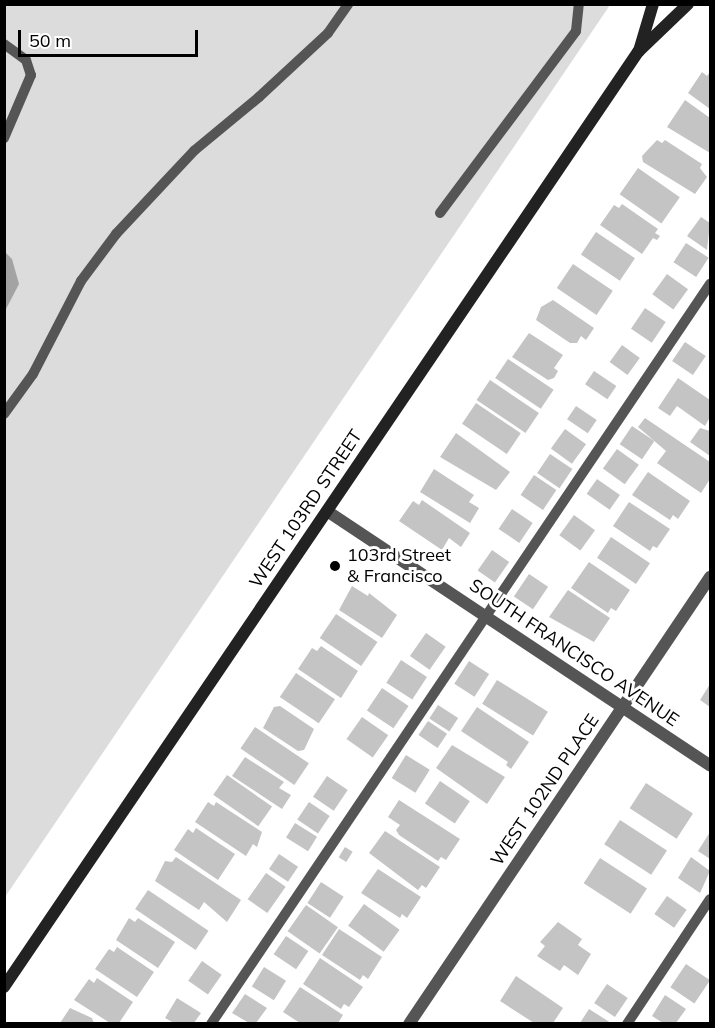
<!DOCTYPE html>
<html>
<head>
<meta charset="utf-8">
<style>
	body { margin:0 }
	#map { position:relative; width:715px; height:1028px; overflow:hidden; background:#fff; font-family:Mulish,sans-serif }
	div>[style] { position:absolute }
	.green>* { inset:0; background:#dcdcdc }
	.water>* { inset:0; background:#a3a3a3 }
	.building>* { inset:0; background:#c4c4c4; transform-origin:0 0 }
	.lane>* { height:10px; margin:-5px; padding:0 5px; transform-origin:5px; border-radius:5px; background:#555 }
	.street>* { height:12px; margin:-6px; padding:0 6px; transform-origin:6px; border-radius:6px; background:#555 }
	.secondary>* { height:12px; margin:-6px; padding:0 6px; transform-origin:6px; border-radius:6px; background:#222 }
	.dots>* { width:16px; height:16px; translate:-50% -50%; box-sizing:border-box; border:3px solid #fff; border-radius:50% }
	span { translate:-50% -50%; white-space:nowrap; text-align:center; line-height:1.15; -webkit-text-stroke:6px #fff; paint-order:stroke }
	.street-label { font-size:18px; color:#000 }
	.poi-label { font-size:18px; color:#000 }
	.left { translate:0 -50%; text-align:left }
	.frame { position:absolute; inset:0; border:6px solid #000; pointer-events:none }
	.scale { position:absolute; left:18px; top:30px; width:180px; height:27px; box-sizing:border-box; border:3px solid #000; border-top:0; padding-left:8px; font-size:18px; line-height:21px; white-space:nowrap; color:#000; -webkit-text-stroke:4px #fff; paint-order:stroke }
</style>
</head>
<body>
<div id="map">
	<div class="green">
		<div style="clip-path:polygon(5px 5px,610px 5px,5px 897px)"></div>
	</div>
	<div class="water">
		<div style="clip-path:polygon(5px 252px,12px 259px,19px 284px,5px 311px)"></div>
	</div>
	<div class="building">
		<div style="clip-path:polygon(702px 72px,707px 76px,710px 72px,710px 109px,688px 93px)"></div>
		<div style="clip-path:polygon(685px 100px,710px 118px,710px 153px,667px 127px)"></div>
		<div style="clip-path:polygon(657px 140px,662px 143px,665px 140px,702px 164px,700px 168px,707px 177px,695px 194px,643px 162px,642px 156px)"></div>
		<div style="left:638px;top:168px;width:51px;height:32px;rotate:35deg"></div>
		<div style="clip-path:polygon(622px 204px,658px 229px,655px 233px,660px 236px,657px 240px,653px 238px,642px 254px,600px 225px,614px 205px,619px 208px)"></div>
		<div style="clip-path:polygon(701px 217px,710px 223px,707px 250px,687px 236px)"></div>
		<div style="left:596px;top:232px;width:47px;height:27px;rotate:34deg"></div>
		<div style="left:686px;top:243px;width:27px;height:23px;rotate:33deg"></div>
		<div style="left:573px;top:264px;width:48px;height:29px;rotate:34deg"></div>
		<div style="left:667px;top:274px;width:26px;height:25px;rotate:36deg"></div>
		<div style="clip-path:polygon(553px 300px,594px 328px,586px 340px,581px 336px,577px 343px,570px 343px,536px 320px,541px 307px)"></div>
		<div style="left:645px;top:308px;width:25px;height:25px;rotate:34deg"></div>
		<div style="clip-path:polygon(529px 333px,563px 355px,554px 368px,558px 371px,554px 378px,548px 380px,512px 357px)"></div>
		<div style="left:685px;top:342px;width:25px;height:23px;rotate:34deg"></div>
		<div style="left:622px;top:345px;width:22px;height:21px;rotate:36deg"></div>
		<div style="left:508px;top:359px;width:55px;height:23px;rotate:34deg"></div>
		<div style="left:594px;top:371px;width:27px;height:16px;rotate:34deg"></div>
		<div style="clip-path:polygon(678px 378px,710px 400px,710px 417px,705px 426px,677px 406px,670px 416px,658px 408px)"></div>
		<div style="left:490px;top:380px;width:59px;height:24px;rotate:34deg"></div>
		<div style="left:476px;top:403px;width:54px;height:25px;rotate:34deg"></div>
		<div style="left:576px;top:406px;width:25px;height:16px;rotate:34deg"></div>
		<div style="clip-path:polygon(645px 418px,710px 462px,710px 479px,701px 493px,657px 463px,666px 451px,638px 427px)"></div>
		<div style="left:632px;top:426px;width:27px;height:22px;rotate:34deg"></div>
		<div style="clip-path:polygon(700px 428px,710px 431px,710px 456px,690px 442px)"></div>
		<div style="left:565px;top:429px;width:26px;height:24px;rotate:36deg"></div>
		<div style="clip-path:polygon(456px 433px,510px 472px,496px 490px,440px 457px)"></div>
		<div style="left:617px;top:449px;width:27px;height:24px;rotate:36deg"></div>
		<div style="left:550px;top:454px;width:27px;height:23px;rotate:34deg"></div>
		<div style="clip-path:polygon(434px 469px,474px 495px,469px 502px,479px 508px,470px 523px,420px 492px)"></div>
		<div style="clip-path:polygon(648px 472px,690px 501px,678px 519px,673px 515px,670px 520px,632px 495px)"></div>
		<div style="left:534px;top:475px;width:27px;height:24px;rotate:34deg"></div>
		<div style="left:597px;top:479px;width:28px;height:18px;rotate:35deg"></div>
		<div style="clip-path:polygon(422px 500px,470px 533px,461px 547px,449px 538px,442px 550px,399px 521px,413px 501px,419px 505px)"></div>
		<div style="clip-path:polygon(629px 502px,670px 529px,657px 548px,653px 546px,650px 551px,613px 526px)"></div>
		<div style="left:512px;top:509px;width:25px;height:24px;rotate:34deg"></div>
		<div style="left:574px;top:515px;width:26px;height:25px;rotate:36deg"></div>
		<div style="left:611px;top:537px;width:47px;height:25px;rotate:34deg"></div>
		<div style="left:492px;top:550px;width:21px;height:25px;rotate:35deg"></div>
		<div style="clip-path:polygon(589px 562px,630px 590px,616px 611px,611px 608px,608px 613px,571px 588px)"></div>
		<div style="left:529px;top:574px;width:23px;height:27px;rotate:34deg"></div>
		<div style="clip-path:polygon(352px 586px,368px 596px,369px 593px,397px 615px,382px 638px,339px 610px)"></div>
		<div style="clip-path:polygon(568px 590px,610px 618px,594px 642px,549px 617px)"></div>
		<div style="left:336px;top:614px;width:50px;height:29px;rotate:34deg"></div>
		<div style="left:426px;top:633px;width:24px;height:28px;rotate:35deg"></div>
		<div style="clip-path:polygon(321px 646px,358px 671px,341px 698px,298px 669px,312px 648px,317px 651px)"></div>
		<div style="left:401px;top:660px;width:31px;height:27px;rotate:33deg"></div>
		<div style="left:469px;top:661px;width:24px;height:27px;rotate:33deg"></div>
		<div style="left:296px;top:673px;width:47px;height:29px;rotate:34deg"></div>
		<div style="left:497px;top:680px;width:60px;height:28px;rotate:32deg"></div>
		<div style="clip-path:polygon(710px 684px,710px 707px,700px 700px)"></div>
		<div style="left:382px;top:688px;width:32px;height:27px;rotate:34deg"></div>
		<div style="left:438px;top:705px;width:24px;height:16px;rotate:33deg"></div>
		<div style="clip-path:polygon(280px 706px,314px 729px,304px 750px,298px 751px,263px 728px,274px 707px)"></div>
		<div style="clip-path:polygon(477px 707px,529px 742px,511px 769px,506px 765px,508px 762px,461px 731px)"></div>
		<div style="left:362px;top:717px;width:32px;height:27px;rotate:35deg"></div>
		<div style="left:428px;top:721px;width:23px;height:17px;rotate:34deg"></div>
		<div style="left:255px;top:727px;width:65px;height:26px;rotate:34deg"></div>
		<div style="clip-path:polygon(452px 745px,505px 777px,487px 804px,436px 768px)"></div>
		<div style="left:406px;top:755px;width:28px;height:27px;rotate:32deg"></div>
		<div style="clip-path:polygon(245px 757px,284px 782px,279px 788px,291px 795px,282px 809px,232px 776px)"></div>
		<div style="left:227px;top:775px;width:55px;height:24px;rotate:35deg"></div>
		<div style="left:327px;top:776px;width:25px;height:25px;rotate:34deg"></div>
		<div style="left:440px;top:781px;width:36px;height:27px;rotate:34deg"></div>
		<div style="left:646px;top:783px;width:56px;height:30px;rotate:33deg"></div>
		<div style="clip-path:polygon(399px 800px,460px 839px,446px 860px,441px 857px,438px 861px,399px 835px,396px 830px,400px 825px,388px 817px)"></div>
		<div style="clip-path:polygon(208px 802px,214px 806px,216px 802px,262px 832px,257px 847px,253px 844px,246px 856px,195px 822px)"></div>
		<div style="left:309px;top:802px;width:25px;height:21px;rotate:34deg"></div>
		<div style="left:620px;top:820px;width:56px;height:29px;rotate:33deg"></div>
		<div style="left:295px;top:823px;width:26px;height:17px;rotate:32deg"></div>
		<div style="clip-path:polygon(196px 828px,235px 854px,218px 880px,174px 850px,188px 829px,193px 833px)"></div>
		<div style="clip-path:polygon(385px 831px,440px 867px,426px 888px,422px 885px,418px 890px,369px 853px)"></div>
		<div style="clip-path:polygon(710px 832px,710px 859px,698px 851px)"></div>
		<div style="left:345px;top:847px;width:9px;height:12px;rotate:32deg"></div>
		<div style="left:279px;top:854px;width:23px;height:18px;rotate:34deg"></div>
		<div style="clip-path:polygon(176px 857px,241px 900px,227px 922px,204px 902px,199px 910px,155px 881px,165px 861px,172px 862px)"></div>
		<div style="clip-path:polygon(691px 857px,710px 871px,700px 893px,678px 878px)"></div>
		<div style="left:600px;top:858px;width:56px;height:30px;rotate:33deg"></div>
		<div style="clip-path:polygon(378px 869px,421px 897px,407px 918px,402px 914px,400px 918px,361px 893px)"></div>
		<div style="left:266px;top:873px;width:24px;height:32px;rotate:35deg"></div>
		<div style="left:321px;top:882px;width:27px;height:25px;rotate:33deg"></div>
		<div style="left:148px;top:890px;width:73px;height:23px;rotate:34deg"></div>
		<div style="left:667px;top:896px;width:24px;height:22px;rotate:35deg"></div>
		<div style="left:364px;top:904px;width:44px;height:27px;rotate:36deg"></div>
		<div style="left:306px;top:905px;width:39px;height:32px;rotate:35deg"></div>
		<div style="clip-path:polygon(129px 918px,135px 922px,138px 918px,175px 942px,158px 968px,116px 940px)"></div>
		<div style="clip-path:polygon(558px 922px,582px 939px,578px 945px,591px 954px,578px 975px,564px 965px,560px 971px,537px 956px,545px 946px,540px 942px)"></div>
		<div style="clip-path:polygon(339px 929px,382px 957px,368px 979px,363px 975px,360px 980px,322px 955px)"></div>
		<div style="left:286px;top:936px;width:27px;height:22px;rotate:34deg"></div>
		<div style="clip-path:polygon(117px 947px,154px 972px,137px 997px,95px 969px,109px 949px,114px 952px)"></div>
		<div style="clip-path:polygon(320px 958px,363px 987px,349px 1007px,344px 1004px,341px 1009px,303px 984px)"></div>
		<div style="left:202px;top:961px;width:24px;height:24px;rotate:35deg"></div>
		<div style="left:686px;top:964px;width:29px;height:28px;rotate:34deg"></div>
		<div style="left:264px;top:967px;width:26px;height:23px;rotate:32deg"></div>
		<div style="clip-path:polygon(516px 976px,563px 1008px,553px 1023px,534px 1023px,500px 1001px)"></div>
		<div style="clip-path:polygon(97px 978px,133px 1002px,119px 1023px,110px 1023px,74px 1000px,89px 979px,94px 983px)"></div>
		<div style="left:607px;top:984px;width:25px;height:23px;rotate:34deg"></div>
		<div style="clip-path:polygon(300px 987px,343px 1015px,338px 1023px,300px 1023px,283px 1012px)"></div>
		<div style="clip-path:polygon(245px 994px,267px 1008px,256px 1023px,249px 1023px,232px 1013px)"></div>
		<div style="clip-path:polygon(665px 995px,686px 1009px,676px 1023px,663px 1023px,652px 1016px)"></div>
		<div style="clip-path:polygon(177px 998px,201px 1013px,194px 1023px,174px 1023px,165px 1018px)"></div>
		<div style="clip-path:polygon(70px 1008px,92px 1018px,94px 1023px,60px 1023px)"></div>
		<div style="clip-path:polygon(589px 1009px,611px 1023px,580px 1023px)"></div>
	</div>
	<div class="lane">
		<div style="left:4px;top:44px;width:27px;rotate:36deg"></div>
		<div style="left:26px;top:60px;width:16px;rotate:72deg"></div>
		<div style="left:31px;top:75px;width:69px;rotate:113.2deg"></div>
		<div style="left:440px;top:213px;width:227px;rotate:-53.2deg"></div>
		<div style="left:576px;top:31px;width:27px;rotate:-84deg"></div>
		<div style="left:4px;top:414px;width:49px;rotate:-54.1deg"></div>
		<div style="left:33px;top:374px;width:105px;rotate:-62.7deg"></div>
		<div style="left:81px;top:281px;width:59px;rotate:-53.3deg"></div>
		<div style="left:116px;top:234px;width:115px;rotate:-46.8deg"></div>
		<div style="left:195px;top:150px;width:83px;rotate:-39.6deg"></div>
		<div style="left:259px;top:97px;width:94px;rotate:-42.8deg"></div>
		<div style="left:328px;top:33px;width:35px;rotate:-55deg"></div>
		<div style="left:211px;top:1024px;width:893px;rotate:-56.01deg"></div>
		<div style="left:627px;top:1024px;width:150px;rotate:-56.4deg"></div>
	</div>
	<div class="street">
		<div style="left:327px;top:511px;width:460px;rotate:33.6deg"></div>
		<div style="left:409px;top:1024px;width:539px;rotate:-56.04deg"></div>
	</div>
	<div class="secondary">
		<div style="left:639px;top:51px;width:49px;rotate:-73.4deg"></div>
		<div style="left:4px;top:987px;width:1130px;rotate:-55.86deg"></div>
		<div style="left:638px;top:52px;width:69px;rotate:-43.8deg"></div>
	</div>
	<div class="dots">
		<div style="left:335px;top:566px;background:#000"></div>
	</div>
	<div class="street-label">
		<span style="left:306px;top:509px;rotate:-56deg">WEST 103RD STREET</span>
		<span style="left:574px;top:653px;rotate:34deg">SOUTH FRANCISCO AVENUE</span>
		<span style="left:545px;top:790px;rotate:-56deg">WEST 102ND PLACE</span>
	</div>
	<div class="poi-label">
		<span class="left" style="left:347px;top:566px">103rd Street<br>&amp; Francisco</span>
	</div>
	<div class="frame"></div>
	<div class="scale">50 m</div>
</div>
</body>
</html>
